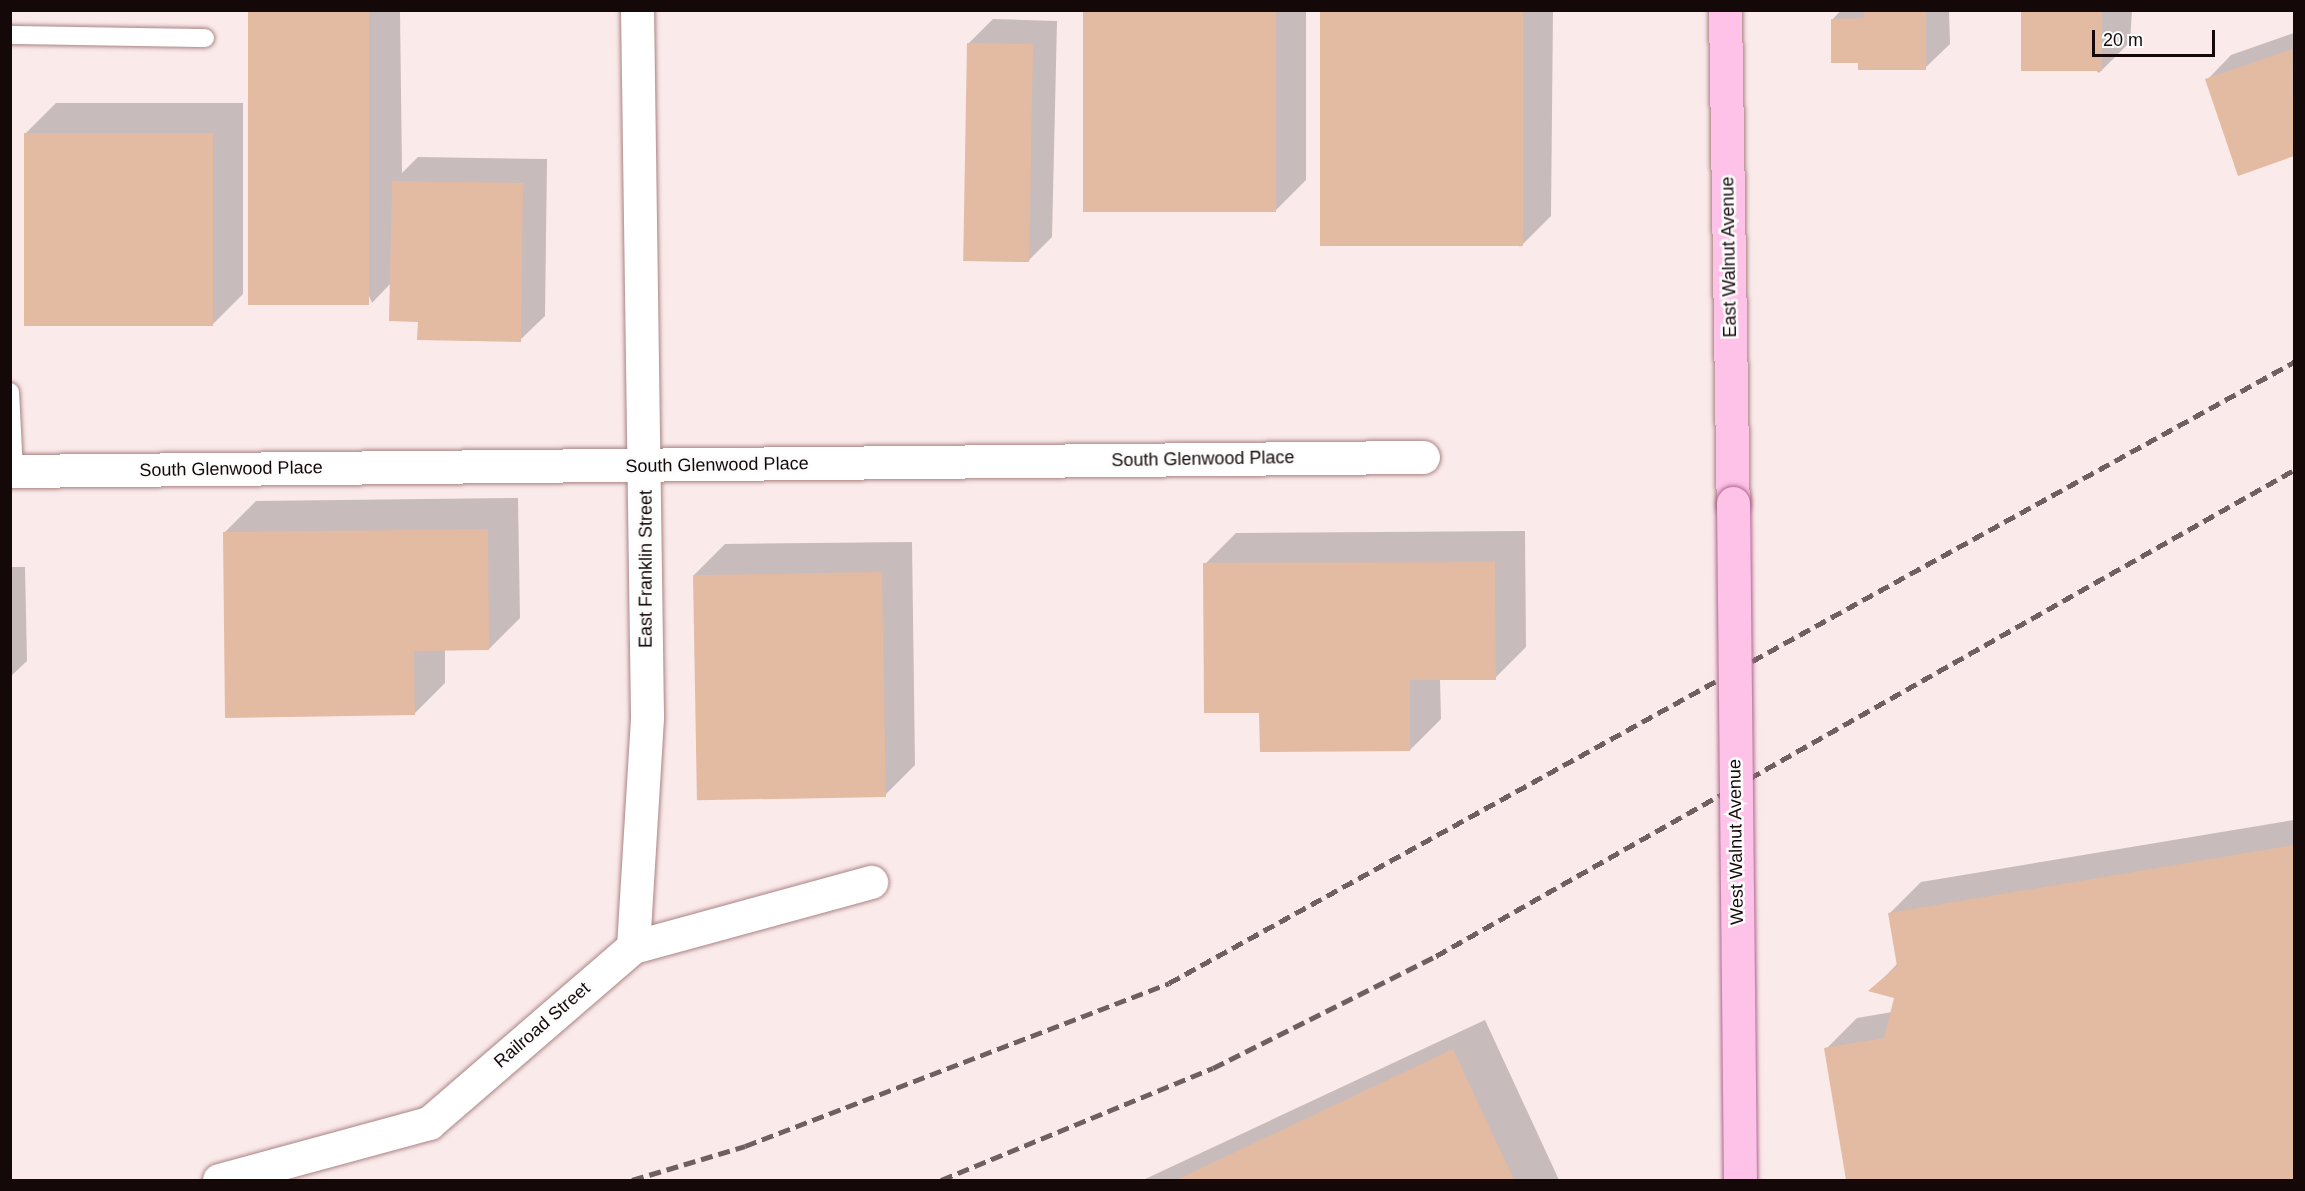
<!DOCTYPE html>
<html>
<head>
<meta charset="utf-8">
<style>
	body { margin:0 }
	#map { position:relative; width:2305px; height:1191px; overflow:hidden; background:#fbeaea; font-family:Helvetica,sans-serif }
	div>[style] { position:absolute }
	.shadow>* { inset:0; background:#0003 }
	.building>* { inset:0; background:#e3baa2; transform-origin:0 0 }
	.roads { filter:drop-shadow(0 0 2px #a98383) drop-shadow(0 0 2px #a98383) }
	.service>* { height:18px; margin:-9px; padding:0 9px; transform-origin:9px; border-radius:9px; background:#fff }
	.minor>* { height:33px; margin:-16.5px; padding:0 16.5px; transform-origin:16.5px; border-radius:16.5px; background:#fff }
	.primary>* { height:33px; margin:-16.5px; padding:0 16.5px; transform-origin:16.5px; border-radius:16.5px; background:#fec1e7 }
	.rail>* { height:4.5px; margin-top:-2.25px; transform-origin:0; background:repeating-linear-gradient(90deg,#6e5f60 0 12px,transparent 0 18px) }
	.bridges { filter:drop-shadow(0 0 2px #ac668f) drop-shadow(0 0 2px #ac668f) }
	.primary-bridge>* { height:33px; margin:-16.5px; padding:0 16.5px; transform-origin:16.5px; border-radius:16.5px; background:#fec1e7 }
	span { translate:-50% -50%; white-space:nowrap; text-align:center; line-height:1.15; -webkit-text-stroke:5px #fcfcfc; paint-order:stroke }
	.street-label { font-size:18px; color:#150809 }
	.frame { position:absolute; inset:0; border:12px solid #150809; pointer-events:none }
	.scale { position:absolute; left:2092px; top:30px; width:123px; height:27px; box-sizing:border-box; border:3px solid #150809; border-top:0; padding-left:8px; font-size:18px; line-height:21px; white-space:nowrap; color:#150809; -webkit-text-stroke:4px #fcfcfc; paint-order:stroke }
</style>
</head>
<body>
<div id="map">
	<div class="shadow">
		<div style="clip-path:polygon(250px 10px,400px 10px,402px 173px,418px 157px,547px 159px,545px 316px,520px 340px,419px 320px,391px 283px,372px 303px)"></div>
		<div style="clip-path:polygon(1085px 10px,1306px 10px,1306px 180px,1275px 211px)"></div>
		<div style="clip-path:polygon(1321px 10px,1553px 10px,1551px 216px,1520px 247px)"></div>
		<div style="clip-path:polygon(1841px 10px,1949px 10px,1950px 44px,1925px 68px,1860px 61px,1832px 20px)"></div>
		<div style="clip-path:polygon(2022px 10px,2132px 10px,2130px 42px,2099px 73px)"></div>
		<div style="clip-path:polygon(993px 19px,1057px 21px,1052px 237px,1028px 261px,969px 43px)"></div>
		<div style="clip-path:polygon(2294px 33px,2294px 154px,2239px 174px,2207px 80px,2231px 55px)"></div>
		<div style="clip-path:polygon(56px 103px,243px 103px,243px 294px,212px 325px,25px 134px)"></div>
		<div style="clip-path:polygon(518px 498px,520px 618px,489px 649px,445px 649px,445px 683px,414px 714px,225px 532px,256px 501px)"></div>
		<div style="clip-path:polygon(1525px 531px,1526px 647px,1495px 678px,1440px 679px,1441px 719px,1410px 750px,1261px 711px,1205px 564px,1236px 533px)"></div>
		<div style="clip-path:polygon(912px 542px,915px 765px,884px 796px,694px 575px,725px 544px)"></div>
		<div style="clip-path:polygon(10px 567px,25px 567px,27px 661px,10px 677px)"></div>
		<div style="clip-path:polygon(2294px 820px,2294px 1180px,1847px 1180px,1826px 1049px,1857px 1018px,1892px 1012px,1895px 997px,1871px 991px,1898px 963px,1890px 913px,1921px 882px)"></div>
		<div style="clip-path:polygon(1485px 1020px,1559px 1180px,1143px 1180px)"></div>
	</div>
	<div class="building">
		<div style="left:248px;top:10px;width:121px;height:295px"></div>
		<div style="left:1083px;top:10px;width:193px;height:202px"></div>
		<div style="left:1320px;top:10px;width:203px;height:236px"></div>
		<div style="clip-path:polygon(1864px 10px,1926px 10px,1926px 70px,1858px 70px,1858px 63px,1831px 63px,1831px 19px,1864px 18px)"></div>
		<div style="left:2021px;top:10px;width:81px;height:61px"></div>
		<div style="left:967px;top:43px;width:66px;height:218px;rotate:1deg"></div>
		<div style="clip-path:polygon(2292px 49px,2294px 156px,2238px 176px,2205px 79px)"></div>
		<div style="left:24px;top:133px;width:189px;height:193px"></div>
		<div style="clip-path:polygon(392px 181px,523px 183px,521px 342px,417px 340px,418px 322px,389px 321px)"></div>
		<div style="clip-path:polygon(488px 529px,489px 650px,414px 651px,415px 715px,225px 718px,223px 532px)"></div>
		<div style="clip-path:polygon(1495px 562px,1496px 680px,1410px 680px,1410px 751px,1260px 752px,1259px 713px,1204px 713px,1203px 563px)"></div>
		<div style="left:882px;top:572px;width:225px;height:189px;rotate:89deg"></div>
		<div style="clip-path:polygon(2294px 845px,2294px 1180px,1846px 1180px,1824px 1048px,1884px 1038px,1894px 998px,1868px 991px,1897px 966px,1888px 913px)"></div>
		<div style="clip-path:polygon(1453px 1049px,1514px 1180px,1176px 1180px)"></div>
	</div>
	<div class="roads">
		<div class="service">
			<div style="left:10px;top:35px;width:195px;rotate:0.9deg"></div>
			<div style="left:10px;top:392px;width:79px;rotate:87.1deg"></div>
		</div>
		<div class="minor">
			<div style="left:10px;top:471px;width:1413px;rotate:-0.57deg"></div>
			<div style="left:633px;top:947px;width:231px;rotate:-86.5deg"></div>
			<div style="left:647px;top:716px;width:706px;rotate:-90.81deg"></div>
			<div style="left:219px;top:1180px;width:218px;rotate:-15.2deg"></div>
			<div style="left:429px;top:1123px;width:269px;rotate:-40.8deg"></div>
			<div style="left:633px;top:947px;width:247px;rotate:-15.3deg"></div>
		</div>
		<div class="primary">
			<div style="left:1725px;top:10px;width:493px;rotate:89.1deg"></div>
		</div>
	</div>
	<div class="rail">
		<div style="left:632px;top:1180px;width:118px;rotate:-16.7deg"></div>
		<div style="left:745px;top:1146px;width:454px;rotate:-21deg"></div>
		<div style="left:1169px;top:983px;width:1285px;rotate:-28.9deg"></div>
		<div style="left:941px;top:1180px;width:294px;rotate:-22.4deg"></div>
		<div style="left:1213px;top:1068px;width:250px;rotate:-26.7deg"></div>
		<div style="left:1436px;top:956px;width:986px;rotate:-29.53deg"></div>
	</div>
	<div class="bridges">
		<div class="primary-bridge">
			<div style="left:1733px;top:503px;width:677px;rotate:89.41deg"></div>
		</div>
	</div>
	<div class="street-label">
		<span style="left:1729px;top:257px;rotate:-91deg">East Walnut Avenue</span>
		<span style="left:1203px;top:459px;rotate:-1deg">South Glenwood Place</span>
		<span style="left:717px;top:465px;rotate:-1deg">South Glenwood Place</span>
		<span style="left:231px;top:469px;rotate:-1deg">South Glenwood Place</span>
		<span style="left:646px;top:569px;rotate:-90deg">East Franklin Street</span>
		<span style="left:1736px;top:842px;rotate:-91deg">West Walnut Avenue</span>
		<span style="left:542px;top:1025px;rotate:-41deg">Railroad Street</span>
	</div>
	<div class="frame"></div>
	<div class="scale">20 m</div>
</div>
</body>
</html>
